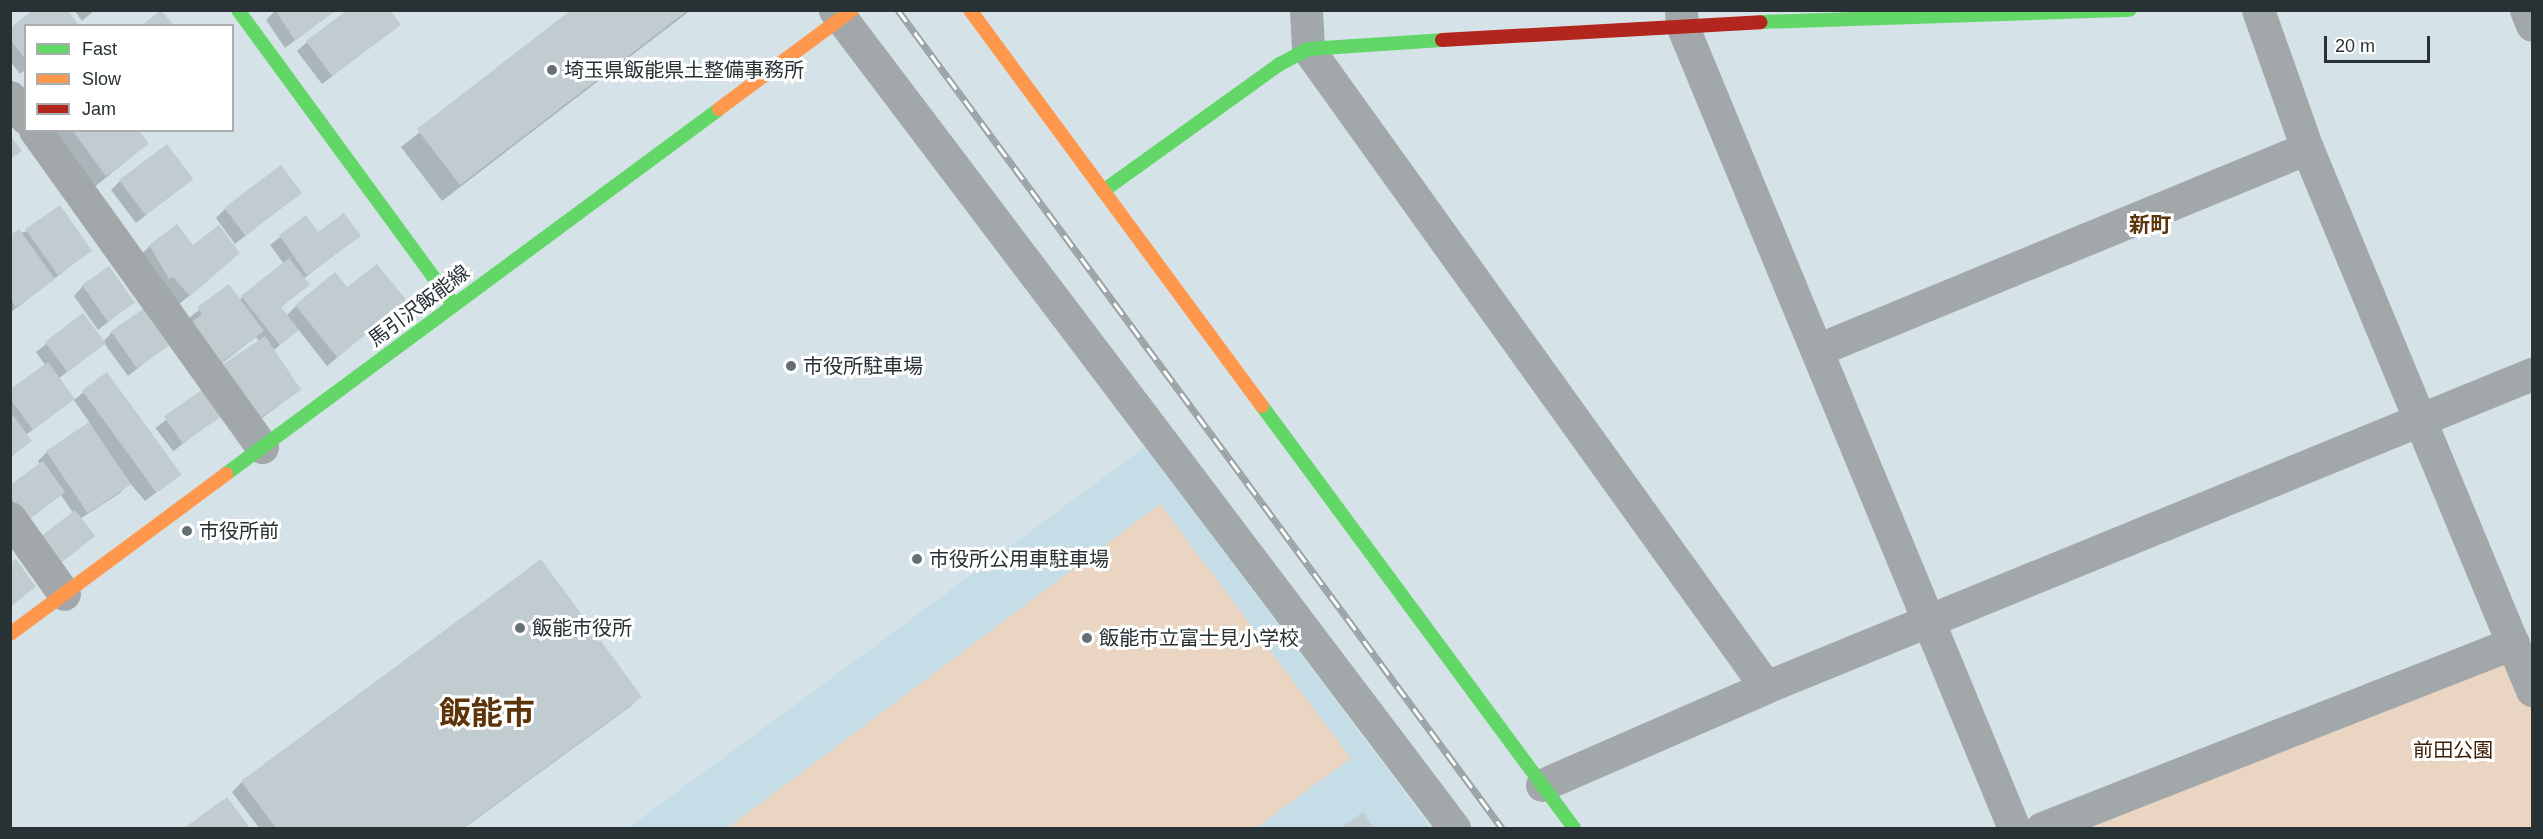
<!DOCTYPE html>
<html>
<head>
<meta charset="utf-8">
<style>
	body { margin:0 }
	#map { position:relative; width:2543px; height:839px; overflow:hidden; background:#d5e3e8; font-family:Arial,"Noto Sans JP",sans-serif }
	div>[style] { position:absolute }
	.built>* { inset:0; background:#c4dde6 }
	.green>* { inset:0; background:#e9d5c2 }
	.shadow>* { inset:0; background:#0003; transform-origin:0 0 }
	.building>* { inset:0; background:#c1ccd0; transform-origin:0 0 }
	.street>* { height:33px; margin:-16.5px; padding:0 16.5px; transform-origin:16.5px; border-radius:16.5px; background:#a2a8a9 }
	.fast>* { height:14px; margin:-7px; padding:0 7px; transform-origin:7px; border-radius:7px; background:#63d668 }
	.slow>* { height:14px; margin:-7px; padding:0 7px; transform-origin:7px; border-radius:7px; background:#ff974d }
	.jam>* { height:14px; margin:-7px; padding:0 7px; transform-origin:7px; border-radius:7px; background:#b3261e }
	.rail>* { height:7px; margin-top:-3.5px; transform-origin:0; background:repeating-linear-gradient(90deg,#fff 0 14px,#9aa2a4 0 28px); box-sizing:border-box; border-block:2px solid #9aa2a4 }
	.dots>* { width:16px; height:16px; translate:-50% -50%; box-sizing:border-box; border:3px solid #fff; border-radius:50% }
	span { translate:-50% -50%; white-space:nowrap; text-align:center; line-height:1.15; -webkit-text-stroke:6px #fff; paint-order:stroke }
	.poi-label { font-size:20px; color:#283235 }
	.left { translate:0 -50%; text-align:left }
	.street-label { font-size:20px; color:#283235 }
	.park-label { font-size:20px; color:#3e2106 }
	.neighbourhood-label { font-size:21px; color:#5d3309; font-weight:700 }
	.town-label { font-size:32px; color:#5d3309; font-weight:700 }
	.frame { position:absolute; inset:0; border:12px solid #283235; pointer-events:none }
	.legend { position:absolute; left:24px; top:24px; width:210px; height:108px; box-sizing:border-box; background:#fff; border:2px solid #a9adae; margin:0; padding:8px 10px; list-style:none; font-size:18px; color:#283235 }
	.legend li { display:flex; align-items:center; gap:12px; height:30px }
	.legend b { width:30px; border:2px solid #a9adae }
	.scale { position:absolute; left:2324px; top:36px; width:106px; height:27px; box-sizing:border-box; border:3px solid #283235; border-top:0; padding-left:8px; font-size:18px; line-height:21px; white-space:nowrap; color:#283235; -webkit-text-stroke:4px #fff; paint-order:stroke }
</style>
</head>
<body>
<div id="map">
	<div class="built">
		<div style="clip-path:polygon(1145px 447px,1431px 828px,628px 828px)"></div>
	</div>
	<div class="green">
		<div style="clip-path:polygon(1160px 504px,1351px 758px,1256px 828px,727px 828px)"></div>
		<div style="clip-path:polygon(2513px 643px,2532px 690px,2532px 828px,2042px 828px)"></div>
	</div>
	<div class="shadow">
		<div style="clip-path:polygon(74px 10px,95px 10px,82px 21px)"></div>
		<div style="clip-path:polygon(276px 10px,334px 11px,285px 48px,266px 20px)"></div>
		<div style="clip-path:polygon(574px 10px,691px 10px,442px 201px,401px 147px)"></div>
		<div style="clip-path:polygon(399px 25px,322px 84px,297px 51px,307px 42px)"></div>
		<div style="clip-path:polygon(26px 26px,26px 69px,20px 74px,10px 61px,10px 30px)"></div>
		<div style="clip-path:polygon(48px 130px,137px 130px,147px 144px,92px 189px)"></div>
		<div style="clip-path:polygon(191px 179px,136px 223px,111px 190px,120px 181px)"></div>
		<div style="clip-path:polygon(300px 193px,235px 244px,216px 218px,225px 209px)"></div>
		<div style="clip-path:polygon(306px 217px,318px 234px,359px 236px,303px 279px,308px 285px,280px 308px,286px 316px,296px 306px,347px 289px,405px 301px,327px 366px,298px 329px,273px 351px,300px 390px,247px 429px,260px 342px,256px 337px,208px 374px,189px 318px,229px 286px,239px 300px,284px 264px,270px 245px)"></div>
		<div style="clip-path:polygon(27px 231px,90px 251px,10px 313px,10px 237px)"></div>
		<div style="clip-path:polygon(150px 246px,209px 280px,179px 304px,140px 255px)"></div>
		<div style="clip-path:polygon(83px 286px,133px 302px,98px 330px,74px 296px)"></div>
		<div style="clip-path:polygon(83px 315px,103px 342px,112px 332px,167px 345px,128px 376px,104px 343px,58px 379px,74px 400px,106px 374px,179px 475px,145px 501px,124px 476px,129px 483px,120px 493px,80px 519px,93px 536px,49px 571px,73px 513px,61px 495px,17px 528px,10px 519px,10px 487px,40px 465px,38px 461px,47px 452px,90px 423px,73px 399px,26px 435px,30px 441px,10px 458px,10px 391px,46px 366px,36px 352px)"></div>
		<div style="left:202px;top:392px;width:29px;height:59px;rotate:52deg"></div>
		<div style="clip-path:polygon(541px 562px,640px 697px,631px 706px,464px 828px,259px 828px,232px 792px,242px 782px)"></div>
		<div style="clip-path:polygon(10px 565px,34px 587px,10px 607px)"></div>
		<div style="clip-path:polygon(226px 799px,248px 828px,187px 828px)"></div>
	</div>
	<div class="building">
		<div style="clip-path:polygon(33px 10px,68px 10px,79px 26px,26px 26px,26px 60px,10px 40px,10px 28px)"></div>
		<div style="clip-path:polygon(161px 10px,174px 26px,141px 26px)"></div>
		<div style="clip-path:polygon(275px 10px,337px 10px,295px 40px)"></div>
		<div style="clip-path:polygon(347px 10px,390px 10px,401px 25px,332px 76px,306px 41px)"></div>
		<div style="clip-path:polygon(571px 10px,688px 10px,460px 185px,417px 129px)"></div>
		<div style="clip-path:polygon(72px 130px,139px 130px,149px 144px,106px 176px)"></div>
		<div style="clip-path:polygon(10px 135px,22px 151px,10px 159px)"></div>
		<div style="left:167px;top:144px;width:44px;height:60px;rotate:53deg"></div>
		<div style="left:281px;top:165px;width:35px;height:71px;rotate:53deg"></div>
		<div style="left:60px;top:205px;width:56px;height:42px;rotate:55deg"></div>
		<div style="clip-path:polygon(344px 213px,361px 236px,307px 275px,279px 235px,306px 215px,318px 232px)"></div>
		<div style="clip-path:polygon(177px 224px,193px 245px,219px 225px,240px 253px,190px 296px,173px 277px,169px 279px,149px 245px)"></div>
		<div style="clip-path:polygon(19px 229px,55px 279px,16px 307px,10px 299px,10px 235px)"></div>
		<div style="clip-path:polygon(289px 258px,310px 285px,281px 307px,299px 330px,280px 345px,241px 296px)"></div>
		<div style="clip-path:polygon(377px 264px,407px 301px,337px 357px,295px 305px,335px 272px,347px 287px)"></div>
		<div style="left:109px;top:266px;width:45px;height:33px;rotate:55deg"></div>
		<div style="clip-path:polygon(229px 284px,264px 331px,218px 365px,188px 325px,202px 314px,197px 307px)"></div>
		<div style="left:143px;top:309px;width:45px;height:39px;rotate:55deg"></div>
		<div style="left:83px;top:313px;width:38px;height:48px;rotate:53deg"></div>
		<div style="left:265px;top:336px;width:65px;height:55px;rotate:56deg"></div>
		<div style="clip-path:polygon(48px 362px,75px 399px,33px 430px,10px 399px,10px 389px)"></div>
		<div style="left:107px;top:372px;width:127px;height:31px;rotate:54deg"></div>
		<div style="left:203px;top:389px;width:33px;height:48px;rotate:55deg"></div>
		<div style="clip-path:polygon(10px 411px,32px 441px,10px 457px)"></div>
		<div style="left:89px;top:422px;width:75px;height:52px;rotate:56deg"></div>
		<div style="clip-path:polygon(43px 461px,65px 492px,27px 520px,10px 497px,10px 485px)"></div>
		<div style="left:75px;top:510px;width:33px;height:44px;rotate:52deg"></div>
		<div style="clip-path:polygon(16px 559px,36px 587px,10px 606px,10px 563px)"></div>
		<div style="clip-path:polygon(541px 559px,642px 697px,463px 828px,276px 828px,241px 781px)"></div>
		<div style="clip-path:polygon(227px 797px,250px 828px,184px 828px)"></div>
		<div style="clip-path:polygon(1363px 812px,1374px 828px,1341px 828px)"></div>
	</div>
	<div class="street">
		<div style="left:835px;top:10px;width:1026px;rotate:52.88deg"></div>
		<div style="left:1306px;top:10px;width:39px;rotate:87deg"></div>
		<div style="left:1308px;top:49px;width:785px;rotate:54.33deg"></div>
		<div style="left:1681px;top:10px;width:15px;rotate:86deg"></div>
		<div style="left:1682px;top:25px;width:869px;rotate:67.54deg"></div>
		<div style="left:2258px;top:10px;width:146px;rotate:70.5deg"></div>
		<div style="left:2307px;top:148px;width:587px;rotate:67.46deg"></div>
		<div style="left:2526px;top:10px;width:16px;rotate:68deg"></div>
		<div style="left:10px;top:97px;width:26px;rotate:53deg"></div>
		<div style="left:35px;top:130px;width:390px;rotate:54.4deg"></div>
		<div style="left:1817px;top:350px;width:530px;rotate:-22.4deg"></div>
		<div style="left:10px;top:518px;width:93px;rotate:54.6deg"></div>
		<div style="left:1542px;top:785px;width:244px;rotate:-23.6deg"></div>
		<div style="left:1766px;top:687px;width:827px;rotate:-22.23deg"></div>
		<div style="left:2042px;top:828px;width:506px;rotate:-21.44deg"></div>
	</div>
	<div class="fast">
		<div style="left:238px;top:10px;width:366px;rotate:53.8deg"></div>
		<div style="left:1760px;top:22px;width:370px;rotate:-1.9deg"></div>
		<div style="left:1103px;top:191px;width:218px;rotate:-35.7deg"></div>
		<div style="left:1280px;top:64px;width:32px;rotate:-28deg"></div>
		<div style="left:1308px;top:49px;width:134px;rotate:-3.8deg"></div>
		<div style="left:1262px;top:406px;width:525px;rotate:53.52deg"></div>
		<div style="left:226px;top:474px;width:613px;rotate:-36.51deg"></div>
	</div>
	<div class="slow">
		<div style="left:970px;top:10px;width:492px;rotate:53.6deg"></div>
		<div style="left:719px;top:109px;width:166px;rotate:-36.7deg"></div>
		<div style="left:10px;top:634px;width:269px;rotate:-36.5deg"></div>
	</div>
	<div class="jam">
		<div style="left:1442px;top:40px;width:319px;rotate:-3.2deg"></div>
	</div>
	<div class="rail">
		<div style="left:898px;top:10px;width:1017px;rotate:53.56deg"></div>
	</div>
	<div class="dots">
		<div style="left:552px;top:70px;background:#657074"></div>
		<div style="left:791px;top:366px;background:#657074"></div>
		<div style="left:187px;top:531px;background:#657074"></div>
		<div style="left:917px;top:559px;background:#657074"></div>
		<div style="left:520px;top:628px;background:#657074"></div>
		<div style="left:1087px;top:638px;background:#657074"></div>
	</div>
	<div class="poi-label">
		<span class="left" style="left:564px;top:70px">埼玉県飯能県土整備事務所</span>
		<span class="left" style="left:803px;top:366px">市役所駐車場</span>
		<span class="left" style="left:199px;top:531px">市役所前</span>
		<span class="left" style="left:929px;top:559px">市役所公用車駐車場</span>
		<span class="left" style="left:532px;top:628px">飯能市役所</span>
		<span class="left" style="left:1099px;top:638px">飯能市立富士見小学校</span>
	</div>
	<div class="street-label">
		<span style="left:419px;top:306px;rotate:-37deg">馬引沢飯能線</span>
	</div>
	<div class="park-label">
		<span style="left:2453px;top:750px">前田公園</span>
	</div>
	<div class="neighbourhood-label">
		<span style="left:2150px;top:225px">新町</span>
	</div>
	<div class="town-label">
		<span style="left:487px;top:713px">飯能市</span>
	</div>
	<div class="frame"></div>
	<ul class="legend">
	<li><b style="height:8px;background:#63d668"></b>Fast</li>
	<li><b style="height:8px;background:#ff974d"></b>Slow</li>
	<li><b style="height:8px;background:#b3261e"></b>Jam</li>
	</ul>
	<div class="scale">20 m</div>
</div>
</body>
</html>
